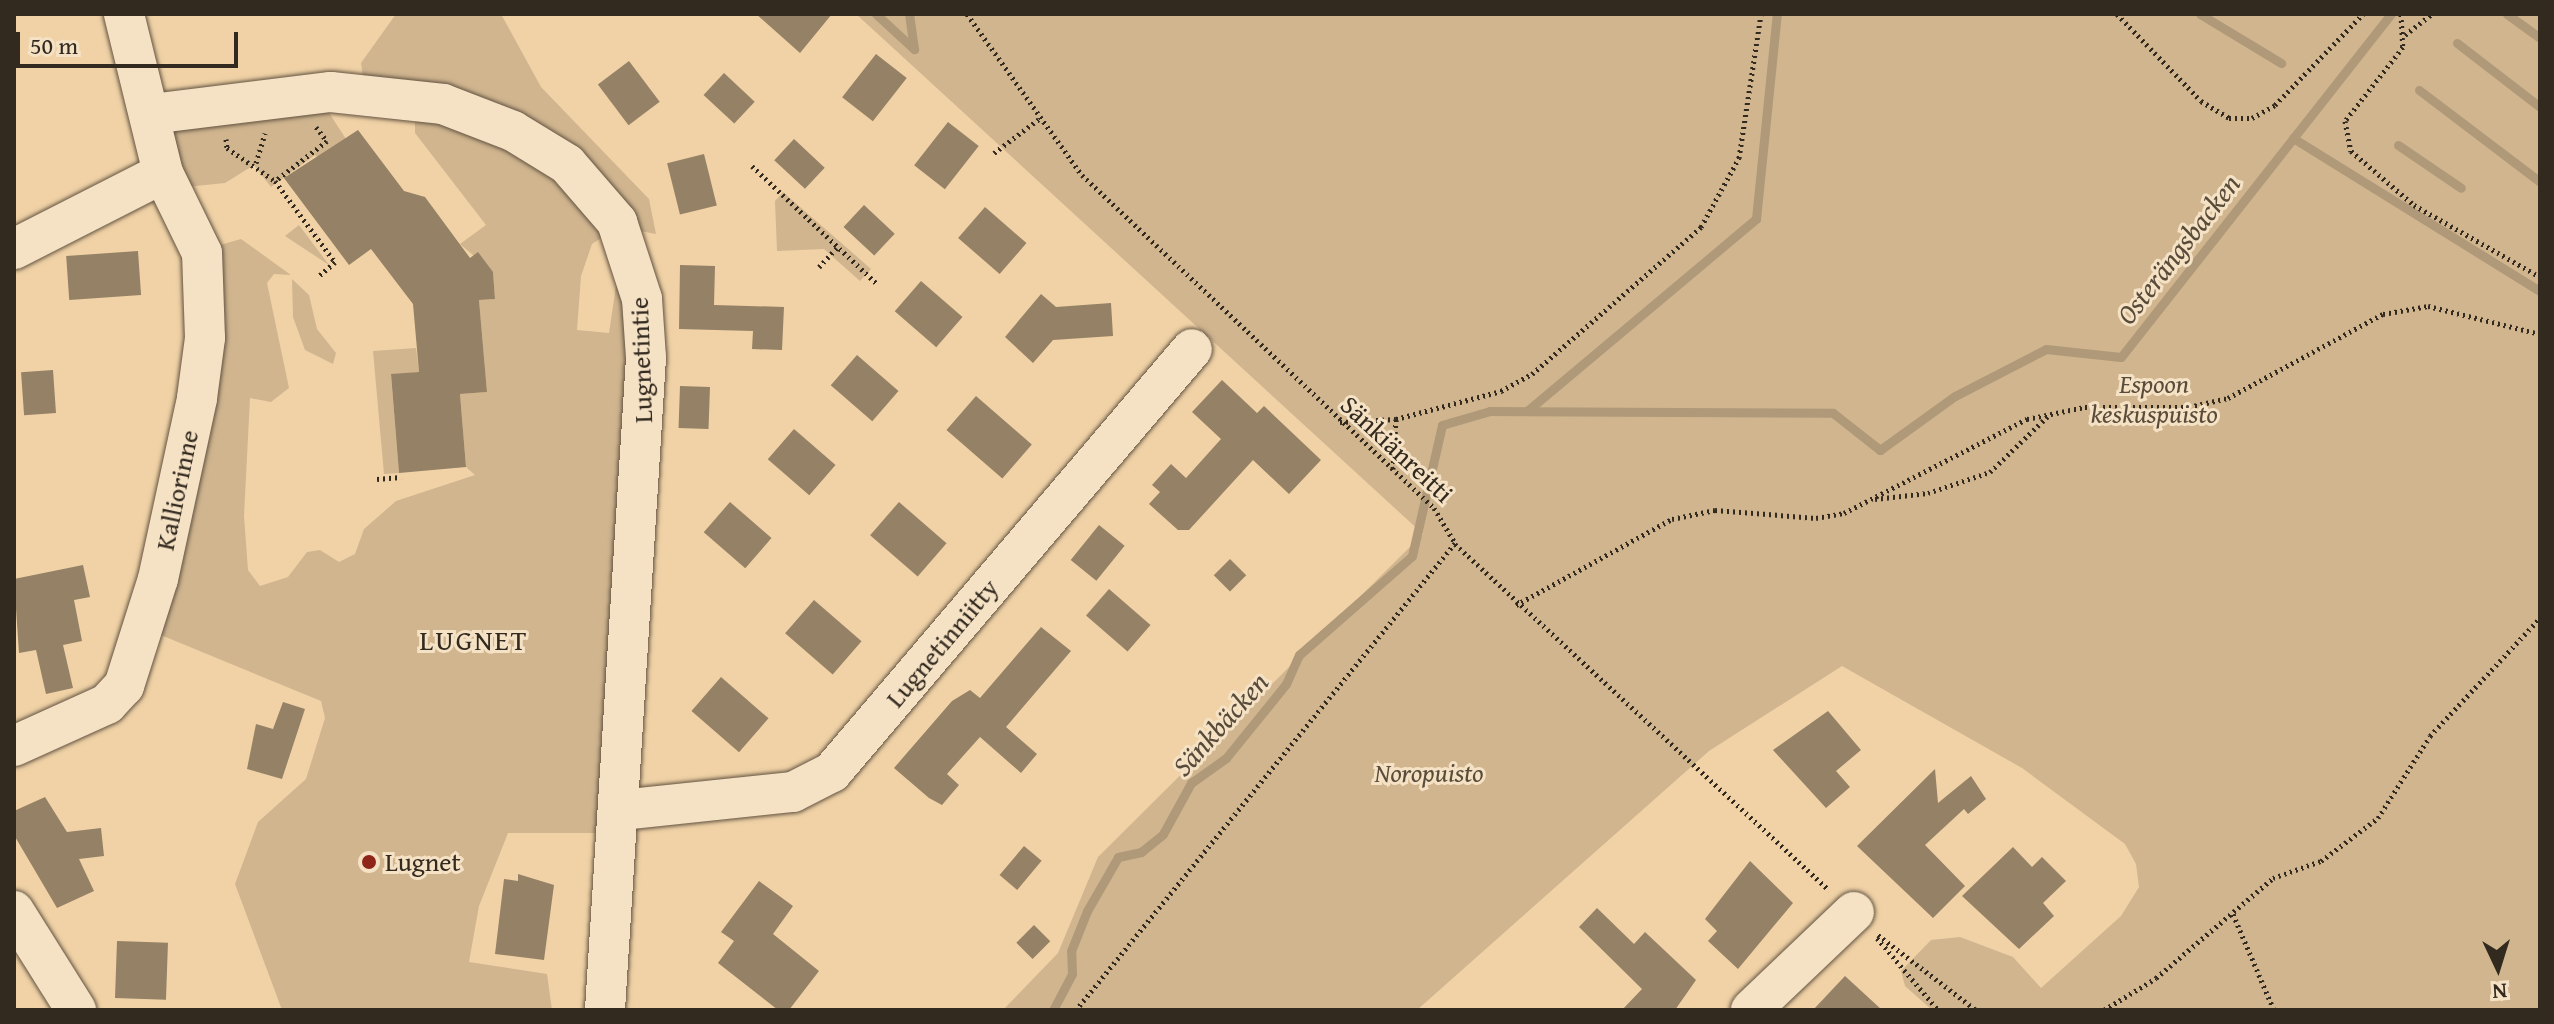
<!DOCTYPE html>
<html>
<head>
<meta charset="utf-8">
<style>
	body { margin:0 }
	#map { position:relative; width:2554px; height:1024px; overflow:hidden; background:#f0d2a6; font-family:"Gentium Book Plus",serif }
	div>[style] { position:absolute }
	.green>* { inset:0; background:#d0b58f }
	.stream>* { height:9px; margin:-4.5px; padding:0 4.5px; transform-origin:4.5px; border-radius:4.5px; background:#af9978 }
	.building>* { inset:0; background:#958165; transform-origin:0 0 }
	.path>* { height:5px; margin-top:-2.5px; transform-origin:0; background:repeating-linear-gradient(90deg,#32291f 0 2px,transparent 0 6px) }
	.roads { filter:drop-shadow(0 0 2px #625341) drop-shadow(0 0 2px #625341) }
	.minor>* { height:40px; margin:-20px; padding:0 20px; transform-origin:20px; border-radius:20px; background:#f5e2c5 }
	.dots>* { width:22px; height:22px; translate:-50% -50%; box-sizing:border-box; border:4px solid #f5e2c5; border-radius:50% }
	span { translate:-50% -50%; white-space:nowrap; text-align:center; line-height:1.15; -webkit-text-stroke:6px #f5e2c5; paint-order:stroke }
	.street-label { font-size:26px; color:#32291f }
	.park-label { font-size:26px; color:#5a4c3b; font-style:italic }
	.poi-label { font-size:26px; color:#32291f }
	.left { translate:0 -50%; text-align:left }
	.water-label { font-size:28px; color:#584b3a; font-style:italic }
	.neighbourhood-label { font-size:28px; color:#32291f; letter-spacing:2px }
	.frame { position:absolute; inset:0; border:16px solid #32291f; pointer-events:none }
	.north { position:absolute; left:2458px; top:928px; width:80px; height:80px; -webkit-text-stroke:6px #f5e2c5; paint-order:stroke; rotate:176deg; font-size:22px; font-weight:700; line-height:32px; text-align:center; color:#32291f }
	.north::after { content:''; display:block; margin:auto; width:28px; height:36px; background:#32291f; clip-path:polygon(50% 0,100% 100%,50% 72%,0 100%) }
	.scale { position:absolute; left:16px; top:32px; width:222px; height:36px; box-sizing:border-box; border:4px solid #32291f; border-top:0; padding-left:10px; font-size:24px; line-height:28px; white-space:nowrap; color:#32291f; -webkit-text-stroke:6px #f5e2c5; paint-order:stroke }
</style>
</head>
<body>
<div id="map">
	<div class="green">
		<div style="clip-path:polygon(396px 14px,501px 14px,541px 87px,649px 199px,656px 234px,640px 231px,584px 164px,364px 83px,361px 63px)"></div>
		<div style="clip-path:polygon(856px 14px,2540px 14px,2540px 1010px,1932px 1010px,1905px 986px,1901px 971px,1931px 940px,1960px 937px,2013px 957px,2041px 988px,2121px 916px,2139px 887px,2136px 864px,2125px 844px,2022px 768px,1842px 666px,1709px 751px,1417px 1010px,1003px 1010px,1058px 953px,1098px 857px,1423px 534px)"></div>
		<div style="clip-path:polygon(322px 102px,346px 139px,319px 159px,315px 155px,271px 187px,254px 165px,225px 183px,186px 187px,168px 130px)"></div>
		<div style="clip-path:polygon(415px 109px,457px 118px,566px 178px,610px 232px,592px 244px,581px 276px,577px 330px,609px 333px,616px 286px,631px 283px,610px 833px,508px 833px,479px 906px,469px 962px,547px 974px,552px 1010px,282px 1010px,235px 884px,258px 822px,306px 779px,325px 718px,321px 701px,156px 633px,213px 247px,241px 239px,291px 275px,274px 274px,267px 283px,289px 388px,271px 402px,250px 398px,244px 516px,248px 570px,260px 586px,288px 577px,307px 552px,320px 550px,339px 562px,355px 554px,364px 529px,396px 501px,475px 475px,466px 467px,460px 394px,487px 392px,479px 300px,495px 299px,493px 272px,460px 244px,486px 225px,415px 133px)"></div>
		<div style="clip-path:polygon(783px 192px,871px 269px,860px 281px,824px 249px,777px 251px,775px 201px)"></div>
		<div style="clip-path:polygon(299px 225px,329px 265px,285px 236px)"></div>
		<div style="clip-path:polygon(292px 279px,309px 295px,317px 329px,336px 353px,333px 364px,305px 350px,293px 317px)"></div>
		<div style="clip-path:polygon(416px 348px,419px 372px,391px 375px,399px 473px,384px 474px,373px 351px)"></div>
	</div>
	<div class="stream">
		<div style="left:876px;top:14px;width:52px;rotate:42.6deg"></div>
		<div style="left:914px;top:49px;width:35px;rotate:-98deg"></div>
		<div style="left:2200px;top:14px;width:95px;rotate:31.2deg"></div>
		<div style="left:2507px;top:14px;width:41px;rotate:36deg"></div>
		<div style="left:2457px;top:43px;width:105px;rotate:37.6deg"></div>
		<div style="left:2419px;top:90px;width:152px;rotate:37.2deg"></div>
		<div style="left:2293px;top:138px;width:291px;rotate:31.8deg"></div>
		<div style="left:2398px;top:145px;width:76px;rotate:34.3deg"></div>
		<div style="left:1527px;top:411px;width:299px;rotate:-40deg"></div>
		<div style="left:1756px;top:219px;width:206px;rotate:-84.2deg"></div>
		<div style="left:1053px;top:1010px;width:41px;rotate:-62.2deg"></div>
		<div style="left:1072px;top:974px;width:23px;rotate:-92deg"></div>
		<div style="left:1071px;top:951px;width:43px;rotate:-68.2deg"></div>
		<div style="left:1087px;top:911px;width:62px;rotate:-60.1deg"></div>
		<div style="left:1118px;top:857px;width:24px;rotate:-12deg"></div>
		<div style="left:1141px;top:852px;width:28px;rotate:-39deg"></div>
		<div style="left:1163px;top:834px;width:58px;rotate:-61.2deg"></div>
		<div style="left:1191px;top:783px;width:43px;rotate:-35.5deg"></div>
		<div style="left:1226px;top:758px;width:95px;rotate:-51deg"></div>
		<div style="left:1286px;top:684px;width:32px;rotate:-66deg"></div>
		<div style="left:1299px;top:655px;width:150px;rotate:-41.2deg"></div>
		<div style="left:1412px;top:556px;width:134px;rotate:-77.1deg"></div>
		<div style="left:1442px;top:425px;width:50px;rotate:-16.3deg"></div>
		<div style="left:1490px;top:411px;width:343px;rotate:0.3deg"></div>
		<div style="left:1833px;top:413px;width:60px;rotate:38.2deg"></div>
		<div style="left:1880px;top:450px;width:92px;rotate:-35.8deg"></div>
		<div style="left:1955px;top:396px;width:102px;rotate:-27.3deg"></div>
		<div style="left:2046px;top:349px;width:75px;rotate:6.1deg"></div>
		<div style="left:2121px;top:357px;width:437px;rotate:-51.8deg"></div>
	</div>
	<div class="building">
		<div style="clip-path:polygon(756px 14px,832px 14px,800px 53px)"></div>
		<div style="left:876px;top:54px;width:39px;height:55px;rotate:38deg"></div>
		<div style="left:629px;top:61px;width:51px;height:39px;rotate:53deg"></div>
		<div style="left:724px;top:73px;width:42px;height:30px;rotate:43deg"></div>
		<div style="left:948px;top:122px;width:39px;height:55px;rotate:38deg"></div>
		<div style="clip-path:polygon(358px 130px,404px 191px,425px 197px,470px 258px,478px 252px,493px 272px,495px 299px,479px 300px,487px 392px,460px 394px,466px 467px,399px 473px,391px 374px,419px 372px,413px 304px,371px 249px,349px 265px,284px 178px)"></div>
		<div style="left:794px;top:139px;width:42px;height:29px;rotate:43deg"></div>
		<div style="left:704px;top:154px;width:53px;height:38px;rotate:76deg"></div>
		<div style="left:864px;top:205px;width:42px;height:30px;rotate:43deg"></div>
		<div style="left:985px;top:207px;width:55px;height:41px;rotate:41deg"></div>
		<div style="left:138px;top:251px;width:44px;height:72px;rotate:86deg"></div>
		<div style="clip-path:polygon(680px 265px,715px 266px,714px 305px,784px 307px,782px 350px,752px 349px,753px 331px,679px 329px)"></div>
		<div style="left:921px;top:281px;width:55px;height:40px;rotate:41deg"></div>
		<div style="clip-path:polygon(1041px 294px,1056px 307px,1111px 303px,1113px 336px,1053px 340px,1033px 363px,1005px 337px)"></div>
		<div style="left:857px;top:355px;width:55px;height:40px;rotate:41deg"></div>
		<div style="left:53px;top:370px;width:43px;height:32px;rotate:86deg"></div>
		<div style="clip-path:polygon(1222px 380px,1257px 413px,1264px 406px,1321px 460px,1289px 494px,1253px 460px,1189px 530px,1178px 530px,1149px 504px,1160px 492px,1152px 485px,1171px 464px,1186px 478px,1221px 439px,1192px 412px)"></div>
		<div style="left:680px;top:386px;width:30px;height:42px;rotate:2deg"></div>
		<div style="left:976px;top:396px;width:74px;height:45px;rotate:41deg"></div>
		<div style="left:794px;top:429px;width:55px;height:40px;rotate:41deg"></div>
		<div style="left:730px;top:502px;width:55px;height:40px;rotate:41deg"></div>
		<div style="left:899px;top:502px;width:63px;height:44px;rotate:41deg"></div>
		<div style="left:1099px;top:525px;width:33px;height:45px;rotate:39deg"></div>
		<div style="left:1230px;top:559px;width:23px;height:23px;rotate:45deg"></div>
		<div style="clip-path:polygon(83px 565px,90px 597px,74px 600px,82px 641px,63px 645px,73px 688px,46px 694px,36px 650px,19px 653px,14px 579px)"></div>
		<div style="left:1109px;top:589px;width:55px;height:35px;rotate:41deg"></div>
		<div style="left:814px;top:600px;width:63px;height:44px;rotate:41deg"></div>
		<div style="clip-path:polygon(1041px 627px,1071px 651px,1006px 727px,1037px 754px,1021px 773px,980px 737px,947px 774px,959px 785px,942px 805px,929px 798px,894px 768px,952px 701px,970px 690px,980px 698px)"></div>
		<div style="left:721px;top:677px;width:63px;height:45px;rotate:41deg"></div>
		<div style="clip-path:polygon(283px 702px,305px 709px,282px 779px,247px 769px,256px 724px,273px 729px)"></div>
		<div style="clip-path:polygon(1828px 711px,1861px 750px,1836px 771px,1850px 787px,1826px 808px,1773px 750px)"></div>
		<div style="clip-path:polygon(1935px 769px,1938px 803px,1971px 776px,1986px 799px,1968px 814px,1964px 809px,1925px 845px,1965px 886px,1933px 918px,1857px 846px)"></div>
		<div style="clip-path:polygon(45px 797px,67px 832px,101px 828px,104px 856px,79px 859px,94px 891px,57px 908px,14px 835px,14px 811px)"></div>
		<div style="left:1024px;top:846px;width:23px;height:38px;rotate:40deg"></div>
		<div style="clip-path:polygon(2013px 847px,2032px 867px,2042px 857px,2066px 881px,2043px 903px,2054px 916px,2019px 949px,1962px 896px)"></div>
		<div style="clip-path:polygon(1750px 861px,1793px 903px,1738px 969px,1708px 941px,1717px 931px,1705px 919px)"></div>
		<div style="clip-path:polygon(518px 874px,554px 885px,544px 960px,495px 954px,504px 879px,518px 881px)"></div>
		<div style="clip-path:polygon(759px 881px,793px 906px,773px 934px,819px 971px,789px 1010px,778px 1010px,718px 963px,734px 941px,721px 932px)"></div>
		<div style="clip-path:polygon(1597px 908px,1634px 944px,1645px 932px,1696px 980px,1675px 1010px,1622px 1010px,1642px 989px,1579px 927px)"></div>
		<div style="left:1034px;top:925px;width:23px;height:25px;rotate:45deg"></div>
		<div style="left:117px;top:941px;width:51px;height:57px;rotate:2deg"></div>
		<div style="clip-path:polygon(1845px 976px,1882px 1010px,1813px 1010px)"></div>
	</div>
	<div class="path">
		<div style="left:967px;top:14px;width:198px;rotate:54.5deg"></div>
		<div style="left:1082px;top:175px;width:485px;rotate:43.4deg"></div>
		<div style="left:1434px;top:508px;width:41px;rotate:59deg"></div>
		<div style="left:1455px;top:543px;width:601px;rotate:129.06deg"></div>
		<div style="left:2117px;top:14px;width:121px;rotate:46deg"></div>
		<div style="left:2201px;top:101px;width:33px;rotate:31deg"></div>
		<div style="left:2229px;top:118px;width:23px"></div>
		<div style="left:2252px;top:118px;width:26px;rotate:-29deg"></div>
		<div style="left:2275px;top:105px;width:127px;rotate:-46deg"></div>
		<div style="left:2401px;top:14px;width:33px;rotate:87deg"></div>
		<div style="left:2403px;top:47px;width:94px;rotate:128.1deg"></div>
		<div style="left:2345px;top:121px;width:31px;rotate:79deg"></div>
		<div style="left:2351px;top:151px;width:83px;rotate:40.6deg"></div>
		<div style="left:2414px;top:205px;width:145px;rotate:29.7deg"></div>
		<div style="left:2405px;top:35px;width:34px;rotate:-38deg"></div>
		<div style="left:316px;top:127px;width:18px;rotate:52deg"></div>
		<div style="left:327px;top:141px;width:66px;rotate:142.4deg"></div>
		<div style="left:275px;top:181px;width:101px;rotate:53.5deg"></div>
		<div style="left:335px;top:262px;width:23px;rotate:139deg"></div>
		<div style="left:226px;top:139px;width:9px;rotate:84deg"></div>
		<div style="left:227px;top:148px;width:58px;rotate:34.5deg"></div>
		<div style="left:994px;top:153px;width:56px;rotate:-37.1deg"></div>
		<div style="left:256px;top:163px;width:31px;rotate:-73deg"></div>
		<div style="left:752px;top:166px;width:170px;rotate:43.3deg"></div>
		<div style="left:819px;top:267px;width:26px;rotate:-47deg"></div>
		<div style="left:1340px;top:422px;width:56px;rotate:-3.1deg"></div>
		<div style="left:1396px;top:419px;width:109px;rotate:-14.9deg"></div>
		<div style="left:1501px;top:391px;width:35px;rotate:-29deg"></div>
		<div style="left:1532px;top:374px;width:224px;rotate:-41deg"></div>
		<div style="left:1701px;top:227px;width:79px;rotate:-61.2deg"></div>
		<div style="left:1739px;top:158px;width:146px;rotate:-81.3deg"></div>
		<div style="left:1393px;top:469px;width:50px;rotate:-86.6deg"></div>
		<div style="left:377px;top:479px;width:24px;rotate:-5deg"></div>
		<div style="left:1875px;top:499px;width:53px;rotate:-6.5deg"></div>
		<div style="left:1928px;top:493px;width:65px;rotate:-18.7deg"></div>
		<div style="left:1990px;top:472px;width:83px;rotate:-44deg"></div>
		<div style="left:1455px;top:544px;width:510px;rotate:42.77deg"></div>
		<div style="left:1516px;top:605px;width:178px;rotate:-28.9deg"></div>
		<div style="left:1672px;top:519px;width:44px;rotate:-11.8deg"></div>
		<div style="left:1715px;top:510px;width:101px;rotate:4.5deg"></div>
		<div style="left:1816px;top:518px;width:28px;rotate:-10deg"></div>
		<div style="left:1844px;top:513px;width:206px;rotate:-27.2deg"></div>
		<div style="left:2027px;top:419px;width:59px;rotate:-11.7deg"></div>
		<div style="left:2085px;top:407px;width:104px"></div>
		<div style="left:2189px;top:407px;width:40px;rotate:-13deg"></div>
		<div style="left:2228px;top:398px;width:176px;rotate:-28.5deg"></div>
		<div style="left:2383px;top:314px;width:46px;rotate:-10.1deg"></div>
		<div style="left:2428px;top:306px;width:115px;rotate:14deg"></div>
		<div style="left:2233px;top:914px;width:104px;rotate:66.9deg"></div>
		<div style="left:1878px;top:935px;width:123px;rotate:37.4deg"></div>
		<div style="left:1877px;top:938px;width:94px;rotate:49.7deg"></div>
		<div style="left:2104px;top:1010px;width:61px;rotate:-31.6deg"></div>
		<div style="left:2156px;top:978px;width:154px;rotate:-40.5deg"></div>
		<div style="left:2273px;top:878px;width:51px;rotate:-19.5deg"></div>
		<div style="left:2321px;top:861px;width:71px;rotate:-37deg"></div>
		<div style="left:2378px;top:818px;width:97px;rotate:-57.6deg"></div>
		<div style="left:2430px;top:736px;width:161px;rotate:-47deg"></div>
	</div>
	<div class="roads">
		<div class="minor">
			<div style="left:151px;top:114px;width:181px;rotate:-7deg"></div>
			<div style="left:331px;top:92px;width:113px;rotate:6.1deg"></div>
			<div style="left:443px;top:104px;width:75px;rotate:21.1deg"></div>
			<div style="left:513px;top:131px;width:63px;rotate:31.4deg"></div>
			<div style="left:567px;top:164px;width:77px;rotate:49.2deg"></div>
			<div style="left:617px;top:222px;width:81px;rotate:72deg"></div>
			<div style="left:642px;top:299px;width:59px;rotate:86.1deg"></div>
			<div style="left:646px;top:358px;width:653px;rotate:93.6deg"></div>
			<div style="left:14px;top:249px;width:167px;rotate:-27deg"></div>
			<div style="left:14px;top:746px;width:102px;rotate:-24.3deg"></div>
			<div style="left:107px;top:704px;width:25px;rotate:-47deg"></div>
			<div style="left:124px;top:686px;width:112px;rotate:-72.4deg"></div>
			<div style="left:158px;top:579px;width:185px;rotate:-77.8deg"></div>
			<div style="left:197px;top:398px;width:61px;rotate:-82.4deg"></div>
			<div style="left:205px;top:338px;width:85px;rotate:-92deg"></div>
			<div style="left:202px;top:253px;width:89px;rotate:-116deg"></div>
			<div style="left:163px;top:173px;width:164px;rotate:-103.8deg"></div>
			<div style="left:621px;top:810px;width:173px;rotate:-6deg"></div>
			<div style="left:793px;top:792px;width:44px;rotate:-27.1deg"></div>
			<div style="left:832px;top:772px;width:555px;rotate:-49.6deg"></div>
			<div style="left:14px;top:911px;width:117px;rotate:57.9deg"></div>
			<div style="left:1751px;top:1010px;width:142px;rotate:-43.6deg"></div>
		</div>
	</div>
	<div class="dots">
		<div style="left:369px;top:862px;background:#8f2418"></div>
	</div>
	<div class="street-label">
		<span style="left:641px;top:360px;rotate:-92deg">Lugnetintie</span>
		<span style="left:1397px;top:449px;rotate:43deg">Sänkiänreitti</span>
		<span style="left:177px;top:490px;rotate:-78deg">Kalliorinne</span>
		<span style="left:942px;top:643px;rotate:-50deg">Lugnetinniitty</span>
	</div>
	<div class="park-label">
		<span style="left:2154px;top:399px">Espoon<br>keskuspuisto</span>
		<span style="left:1429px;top:773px">Noropuisto</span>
	</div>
	<div class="poi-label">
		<span class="left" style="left:385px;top:862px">Lugnet</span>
	</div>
	<div class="water-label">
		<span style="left:2178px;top:249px;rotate:-52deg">Osterängsbacken</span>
		<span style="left:1220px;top:724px;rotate:-48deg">Sänkbäcken</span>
	</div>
	<div class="neighbourhood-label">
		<span style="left:474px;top:640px">LUGNET</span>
	</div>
	<div class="frame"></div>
	<div class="north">N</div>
	<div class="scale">50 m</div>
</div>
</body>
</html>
